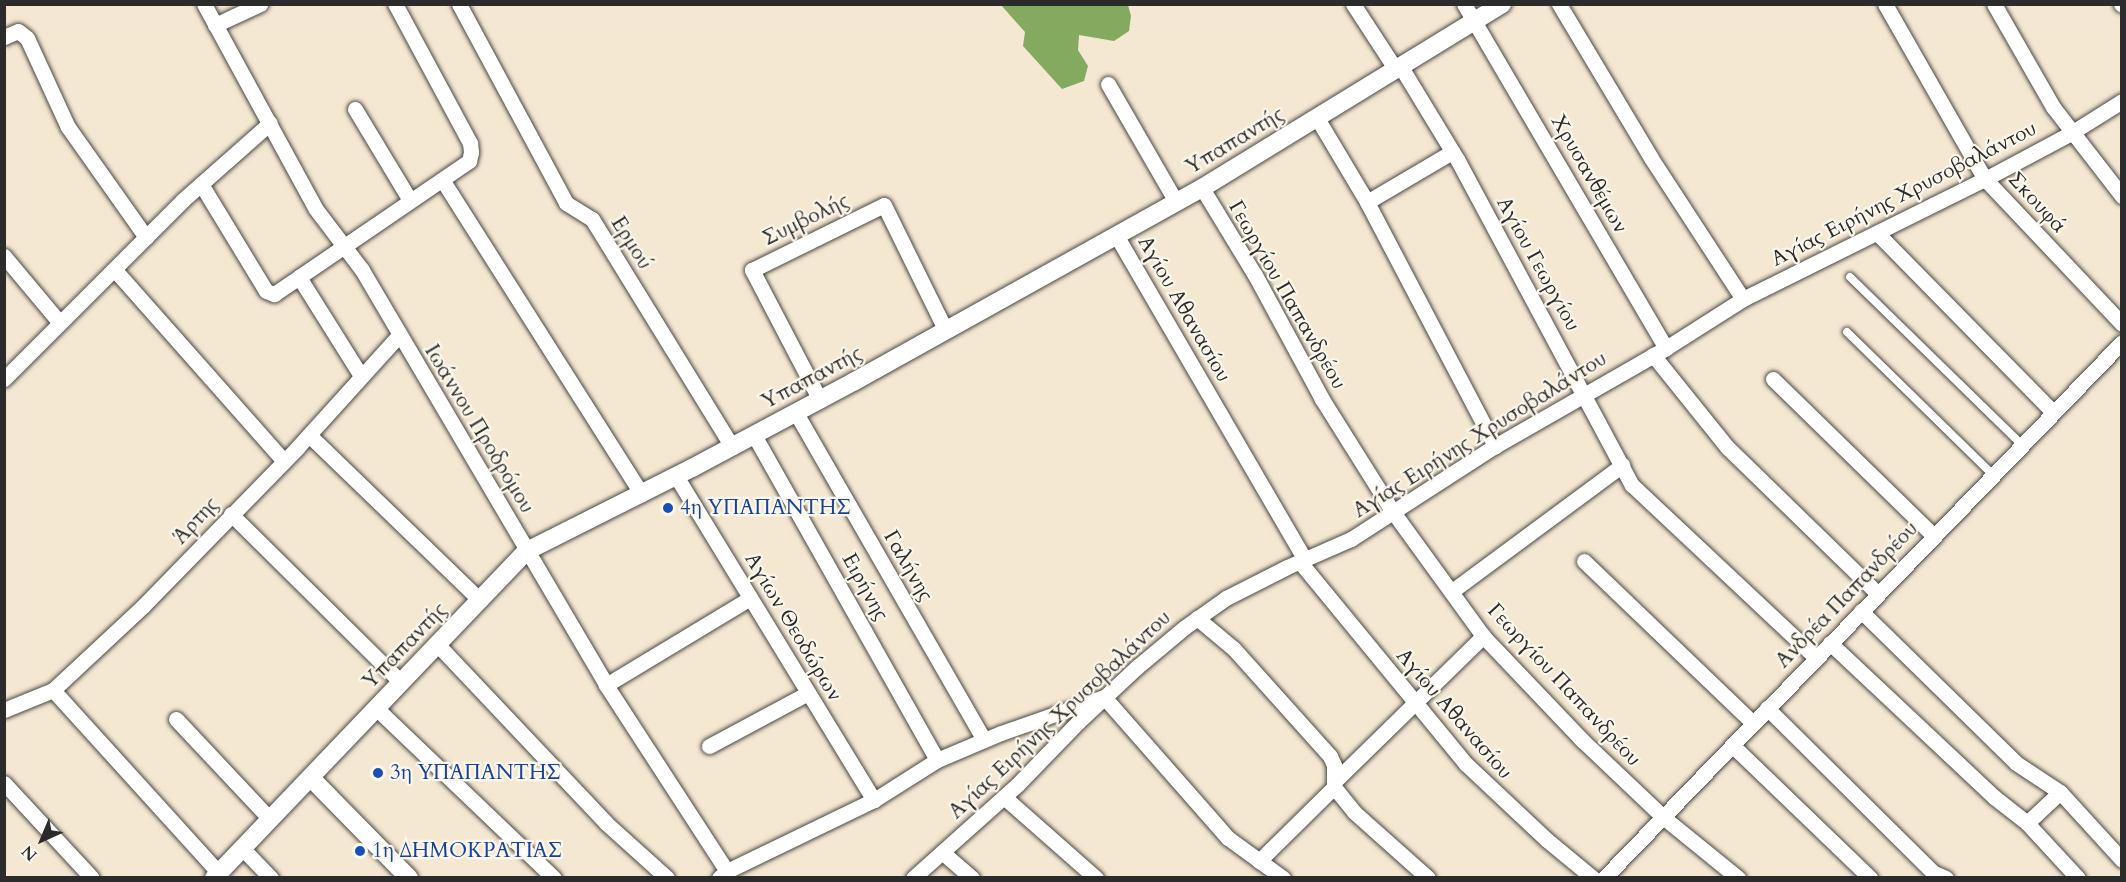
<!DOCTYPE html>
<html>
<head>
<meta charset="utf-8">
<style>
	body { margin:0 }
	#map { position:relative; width:2126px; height:882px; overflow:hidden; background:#f5e8d2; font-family:Cardo,serif }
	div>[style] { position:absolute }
	.forest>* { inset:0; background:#84aa60 }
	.roads { filter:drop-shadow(0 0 2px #494744) drop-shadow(0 0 2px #494744) }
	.service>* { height:8px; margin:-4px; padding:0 4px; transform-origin:4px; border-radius:4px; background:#fff }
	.minor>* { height:15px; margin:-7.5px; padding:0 7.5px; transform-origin:7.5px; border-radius:7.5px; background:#fff }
	.tertiary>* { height:18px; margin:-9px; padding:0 9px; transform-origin:9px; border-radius:9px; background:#fff }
	.dots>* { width:16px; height:16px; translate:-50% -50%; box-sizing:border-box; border:3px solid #fbf7ec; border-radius:50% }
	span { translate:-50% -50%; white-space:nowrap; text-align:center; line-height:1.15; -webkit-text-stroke:4.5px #fbf7ec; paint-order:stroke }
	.street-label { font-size:21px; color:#2b2b2b }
	.transit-label { font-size:21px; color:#164399 }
	.left { translate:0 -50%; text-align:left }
	.frame { position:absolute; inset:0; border:6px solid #2b2b2b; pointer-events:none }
	.north { position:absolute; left:12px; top:810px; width:60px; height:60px; -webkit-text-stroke:4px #fbf7ec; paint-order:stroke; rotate:224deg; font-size:16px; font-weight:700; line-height:24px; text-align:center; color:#2b2b2b }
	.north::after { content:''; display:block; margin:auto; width:21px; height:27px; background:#2b2b2b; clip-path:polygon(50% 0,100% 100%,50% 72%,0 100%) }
</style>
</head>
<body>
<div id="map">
	<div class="forest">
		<div style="clip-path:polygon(1001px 5px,1128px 5px,1131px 16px,1129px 31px,1114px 41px,1079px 35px,1078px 50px,1088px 66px,1084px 81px,1062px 89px,1023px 46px,1025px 32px)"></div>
	</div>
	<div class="roads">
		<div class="service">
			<div style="left:1850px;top:277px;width:240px;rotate:44.3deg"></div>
			<div style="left:1847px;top:332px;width:204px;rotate:44.4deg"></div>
		</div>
		<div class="minor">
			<div style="left:204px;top:4px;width:232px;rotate:61.4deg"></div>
			<div style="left:315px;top:208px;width:78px;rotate:52.8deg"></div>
			<div style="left:362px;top:270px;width:481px;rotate:59.5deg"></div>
			<div style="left:606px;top:685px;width:222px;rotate:57deg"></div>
			<div style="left:459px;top:4px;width:226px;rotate:61.7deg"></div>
			<div style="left:566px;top:203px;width:31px;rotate:32deg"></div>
			<div style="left:592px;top:219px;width:268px;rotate:58.4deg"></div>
			<div style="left:1353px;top:4px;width:79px;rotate:56.9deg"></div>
			<div style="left:1464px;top:4px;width:399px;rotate:59.6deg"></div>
			<div style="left:1559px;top:4px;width:179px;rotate:59.1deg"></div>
			<div style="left:1651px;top:158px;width:168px;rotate:56.9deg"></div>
			<div style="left:1885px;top:4px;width:202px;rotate:60.3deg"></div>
			<div style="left:1985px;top:179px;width:199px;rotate:46.6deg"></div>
			<div style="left:1994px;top:4px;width:119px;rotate:60.2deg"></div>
			<div style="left:2053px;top:107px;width:113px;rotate:52.2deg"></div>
			<div style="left:2121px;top:4px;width:1px;rotate:45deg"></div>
			<div style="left:215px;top:25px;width:50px;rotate:-25deg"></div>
			<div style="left:4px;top:37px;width:15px;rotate:-23deg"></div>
			<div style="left:18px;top:31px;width:11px;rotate:38deg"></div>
			<div style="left:27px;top:38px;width:98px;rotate:65.3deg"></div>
			<div style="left:68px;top:127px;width:135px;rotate:54.7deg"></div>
			<div style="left:1401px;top:67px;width:108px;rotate:58.7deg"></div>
			<div style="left:1457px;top:159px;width:370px;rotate:61.8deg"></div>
			<div style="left:1632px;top:485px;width:253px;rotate:43.2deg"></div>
			<div style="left:1108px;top:84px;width:136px;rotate:60deg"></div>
			<div style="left:355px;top:109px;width:106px;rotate:58.9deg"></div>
			<div style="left:1317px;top:118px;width:98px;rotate:59.2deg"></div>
			<div style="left:1367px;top:202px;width:276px;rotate:62.3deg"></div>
			<div style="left:443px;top:181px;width:371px;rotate:57.6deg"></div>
			<div style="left:201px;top:184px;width:125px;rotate:58.7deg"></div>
			<div style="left:266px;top:291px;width:9px;rotate:21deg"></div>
			<div style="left:274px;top:294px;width:30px;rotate:-34deg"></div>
			<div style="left:299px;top:277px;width:117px;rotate:57.9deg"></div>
			<div style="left:1202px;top:188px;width:102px;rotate:58.7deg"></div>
			<div style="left:1255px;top:275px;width:141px;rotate:61.6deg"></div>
			<div style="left:1322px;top:399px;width:133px;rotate:57.9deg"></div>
			<div style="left:1393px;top:512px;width:153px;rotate:54deg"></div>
			<div style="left:1483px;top:636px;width:144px;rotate:46.4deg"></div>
			<div style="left:1582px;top:740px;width:112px;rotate:43.5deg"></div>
			<div style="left:1663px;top:817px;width:97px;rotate:39.1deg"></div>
			<div style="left:1367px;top:202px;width:99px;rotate:-30.5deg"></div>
			<div style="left:1878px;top:234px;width:250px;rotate:45.5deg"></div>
			<div style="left:1116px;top:235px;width:376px;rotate:59.8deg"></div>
			<div style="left:4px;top:256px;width:87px;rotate:50.1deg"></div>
			<div style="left:114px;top:269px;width:256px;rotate:48.5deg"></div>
			<div style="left:299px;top:277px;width:206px;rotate:-34.3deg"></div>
			<div style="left:469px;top:161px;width:9px;rotate:-77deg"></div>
			<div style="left:471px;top:152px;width:9px;rotate:-96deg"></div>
			<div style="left:470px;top:143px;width:158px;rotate:-118.3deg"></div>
			<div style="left:1653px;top:355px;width:118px;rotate:51.2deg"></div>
			<div style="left:1727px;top:447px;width:211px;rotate:44.2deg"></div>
			<div style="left:4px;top:379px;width:253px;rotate:-45deg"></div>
			<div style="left:183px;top:200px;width:116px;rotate:-41.5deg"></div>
			<div style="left:1773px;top:379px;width:225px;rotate:44.3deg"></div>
			<div style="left:820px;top:400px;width:147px;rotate:-117.6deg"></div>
			<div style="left:752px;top:270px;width:147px;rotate:-26.2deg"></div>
			<div style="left:884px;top:205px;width:140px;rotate:63.8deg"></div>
			<div style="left:796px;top:413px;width:377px;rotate:60.1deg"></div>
			<div style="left:309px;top:435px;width:238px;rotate:44deg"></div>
			<div style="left:754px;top:435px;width:373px;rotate:60.6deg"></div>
			<div style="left:676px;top:476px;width:380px;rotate:58.6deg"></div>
			<div style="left:231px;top:514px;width:239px;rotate:44.7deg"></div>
			<div style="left:1584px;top:561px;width:234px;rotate:43.8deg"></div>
			<div style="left:1300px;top:562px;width:261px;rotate:50.6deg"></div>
			<div style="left:1466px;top:764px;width:111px;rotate:43.2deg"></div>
			<div style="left:1547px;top:840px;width:60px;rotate:39.6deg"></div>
			<div style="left:1452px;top:591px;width:212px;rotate:-36.5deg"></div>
			<div style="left:1861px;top:611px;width:217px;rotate:44.4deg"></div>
			<div style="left:2016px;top:763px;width:53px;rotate:33.4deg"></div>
			<div style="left:2060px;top:792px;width:92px;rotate:47.6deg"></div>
			<div style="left:1197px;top:618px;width:48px;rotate:40deg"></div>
			<div style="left:1234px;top:649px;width:144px;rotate:48.1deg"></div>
			<div style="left:1330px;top:756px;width:10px;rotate:66deg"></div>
			<div style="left:1334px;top:765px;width:22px;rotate:90deg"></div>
			<div style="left:1334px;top:787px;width:32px;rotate:51deg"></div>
			<div style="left:1354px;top:812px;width:99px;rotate:41.7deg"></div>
			<div style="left:1830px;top:643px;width:225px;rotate:43.2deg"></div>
			<div style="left:1994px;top:797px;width:42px;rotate:38.2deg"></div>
			<div style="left:2027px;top:823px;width:75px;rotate:47.2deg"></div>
			<div style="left:437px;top:644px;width:246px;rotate:46.6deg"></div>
			<div style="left:606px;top:823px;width:82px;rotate:42deg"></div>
			<div style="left:606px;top:685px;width:168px;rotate:-31.1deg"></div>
			<div style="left:53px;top:690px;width:247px;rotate:47.8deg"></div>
			<div style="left:376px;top:708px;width:246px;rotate:43.7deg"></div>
			<div style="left:1767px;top:708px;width:235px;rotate:44.7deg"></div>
			<div style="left:1934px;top:873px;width:13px;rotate:23deg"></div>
			<div style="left:4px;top:710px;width:53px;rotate:-22.2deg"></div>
			<div style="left:53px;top:690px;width:123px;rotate:-43deg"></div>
			<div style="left:143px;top:606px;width:221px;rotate:-45.7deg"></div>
			<div style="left:297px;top:448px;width:152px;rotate:-47.9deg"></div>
			<div style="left:176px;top:719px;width:137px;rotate:46.8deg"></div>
			<div style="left:1732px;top:745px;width:192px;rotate:43.9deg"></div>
			<div style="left:709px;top:746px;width:112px;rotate:-28.2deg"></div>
			<div style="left:1334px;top:782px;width:209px;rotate:-44.4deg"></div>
			<div style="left:4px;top:783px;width:129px;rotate:47.2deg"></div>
			<div style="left:1004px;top:797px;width:123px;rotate:41.4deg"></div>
			<div style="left:2027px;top:823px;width:45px;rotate:-43.2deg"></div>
			<div style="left:242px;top:848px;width:42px;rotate:46deg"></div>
			<div style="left:942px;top:852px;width:40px;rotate:41deg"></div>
			<div style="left:1259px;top:861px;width:105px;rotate:-44.6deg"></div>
			<div style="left:719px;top:878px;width:11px;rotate:-41deg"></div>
			<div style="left:727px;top:871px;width:163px;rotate:-25.8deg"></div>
			<div style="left:874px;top:800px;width:75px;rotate:-32.4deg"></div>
			<div style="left:937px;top:760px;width:69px;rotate:-22.9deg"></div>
			<div style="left:1001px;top:733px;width:109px;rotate:-19.3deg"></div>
			<div style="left:1104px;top:697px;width:188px;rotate:48.7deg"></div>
			<div style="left:1228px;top:838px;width:68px;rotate:36deg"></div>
			<div style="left:913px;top:878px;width:140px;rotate:-41.8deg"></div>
			<div style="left:1017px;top:785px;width:88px;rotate:-45.9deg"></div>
			<div style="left:1078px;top:722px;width:81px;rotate:-43deg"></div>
			<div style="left:1137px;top:667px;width:62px;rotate:-39.8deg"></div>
			<div style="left:1185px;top:627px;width:50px;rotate:-35.3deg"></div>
			<div style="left:1226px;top:598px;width:68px;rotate:-26.9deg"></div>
			<div style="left:1287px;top:567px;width:70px;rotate:-23.6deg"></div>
			<div style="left:1351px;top:539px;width:171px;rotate:-32.9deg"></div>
			<div style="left:1495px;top:446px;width:197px;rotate:-29.8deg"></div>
			<div style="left:1666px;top:348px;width:91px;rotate:-32.5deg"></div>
			<div style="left:1743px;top:299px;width:270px;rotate:-26.4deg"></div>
			<div style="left:1985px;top:179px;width:98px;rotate:-28.1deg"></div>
			<div style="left:2071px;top:133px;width:60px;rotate:-32.1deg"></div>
			<div style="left:1604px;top:878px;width:745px;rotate:-45.98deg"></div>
		</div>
		<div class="tertiary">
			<div style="left:311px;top:778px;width:140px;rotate:45.6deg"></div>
			<div style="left:214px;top:878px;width:453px;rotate:-46.3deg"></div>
			<div style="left:527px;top:551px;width:185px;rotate:-26.7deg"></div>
			<div style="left:692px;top:468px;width:185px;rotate:-28.1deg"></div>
			<div style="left:855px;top:381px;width:397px;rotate:-29.1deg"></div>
			<div style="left:1202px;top:188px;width:352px;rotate:-31.5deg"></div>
		</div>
	</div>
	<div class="dots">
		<div style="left:668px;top:508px;background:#1a4fb4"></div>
		<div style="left:378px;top:773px;background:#1a4fb4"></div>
		<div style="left:360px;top:851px;background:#1a4fb4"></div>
	</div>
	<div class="street-label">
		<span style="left:1235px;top:141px;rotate:-31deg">Υπαπαντής</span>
		<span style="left:1589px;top:174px;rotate:60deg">Χρυσανθέμων</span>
		<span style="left:1904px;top:194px;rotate:-27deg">Αγίας Ειρήνης Χρυσοβαλάντου</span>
		<span style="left:2037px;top:203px;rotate:47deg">Σκουφά</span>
		<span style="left:806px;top:220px;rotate:-26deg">Συμβολής</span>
		<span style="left:631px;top:243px;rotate:58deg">Ερμού</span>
		<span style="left:1538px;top:264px;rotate:61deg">Αγίου Γεωργίου</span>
		<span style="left:1287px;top:295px;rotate:60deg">Γεωργίου Παπανδρέου</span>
		<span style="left:1184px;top:309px;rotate:60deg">Αγίου Αθανασίου</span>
		<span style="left:812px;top:378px;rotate:-28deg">Υπαπαντής</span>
		<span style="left:479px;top:429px;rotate:59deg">Ιωάννου Προδρόμου</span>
		<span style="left:1480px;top:435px;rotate:-32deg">Αγίας Ειρήνης Χρυσοβαλάντου</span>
		<span style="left:196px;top:521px;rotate:-47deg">Άρτης</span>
		<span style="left:908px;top:566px;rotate:60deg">Γαλήνης</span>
		<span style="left:865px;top:587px;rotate:61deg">Ειρήνης</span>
		<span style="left:1847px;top:595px;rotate:-46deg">Ανδρέα Παπανδρέου</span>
		<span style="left:793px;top:627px;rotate:59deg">Αγίων Θεοδώρων</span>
		<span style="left:405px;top:646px;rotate:-46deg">Υπαπαντής</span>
		<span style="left:1564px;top:685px;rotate:47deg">Γεωργίου Παπανδρέου</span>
		<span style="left:1454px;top:714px;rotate:49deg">Αγίου Αθανασίου</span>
		<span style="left:1060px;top:715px;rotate:-43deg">Αγίας Ειρήνης Χρυσοβαλάντου</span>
	</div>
	<div class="transit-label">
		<span class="left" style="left:680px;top:508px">4η ΥΠΑΠΑΝΤΗΣ</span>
		<span class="left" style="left:390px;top:773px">3η ΥΠΑΠΑΝΤΗΣ</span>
		<span class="left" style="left:372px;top:851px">1η ΔΗΜΟΚΡΑΤΙΑΣ</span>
	</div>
	<div class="frame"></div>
	<div class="north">N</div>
</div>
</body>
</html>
